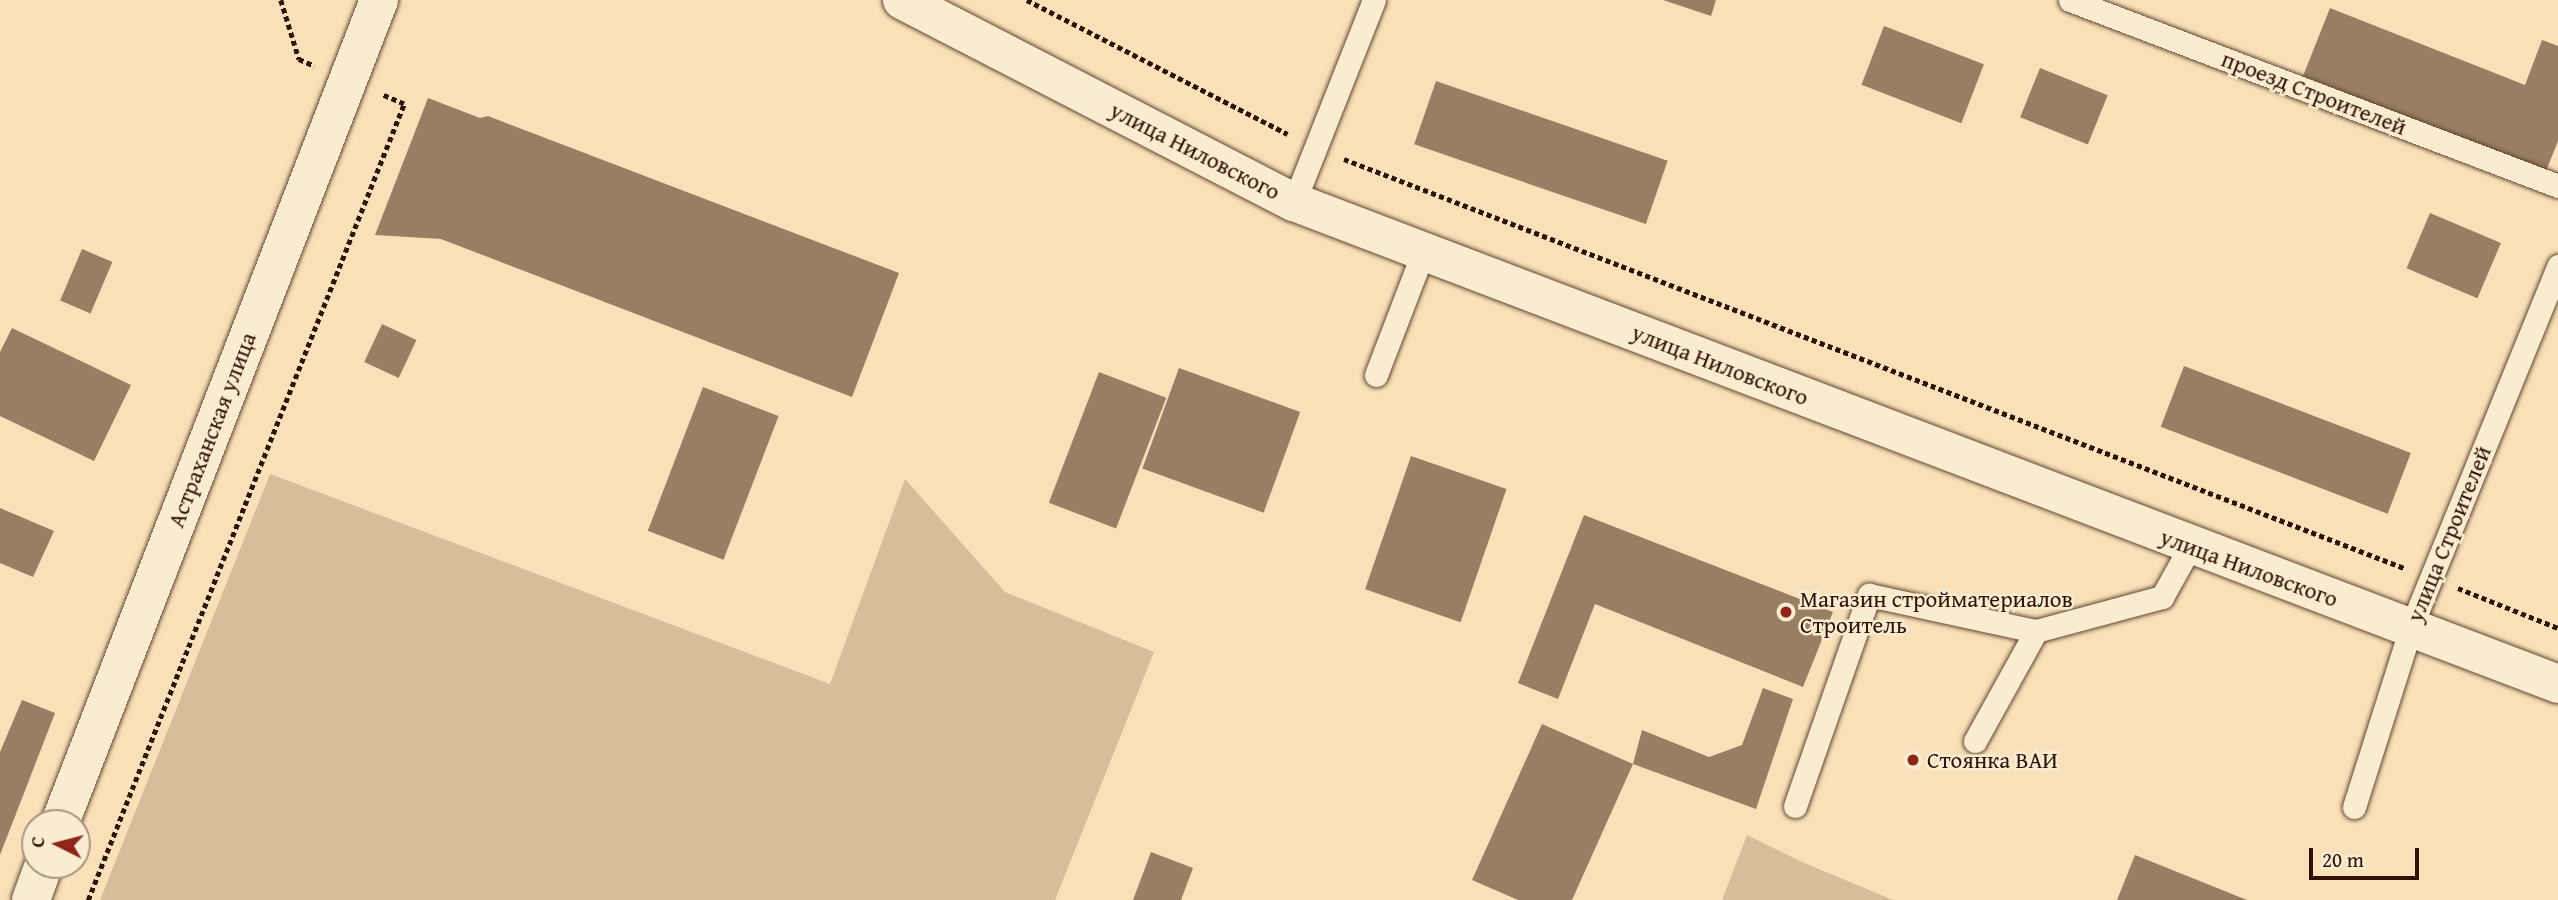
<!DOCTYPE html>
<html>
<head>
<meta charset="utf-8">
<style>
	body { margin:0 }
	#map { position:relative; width:2558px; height:900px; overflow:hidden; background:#f8e1b8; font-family:"Gentium Book Plus",serif }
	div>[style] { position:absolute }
	.green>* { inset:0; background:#d6be9a }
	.building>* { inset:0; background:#987e63; transform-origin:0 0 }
	.path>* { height:4.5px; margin-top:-2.25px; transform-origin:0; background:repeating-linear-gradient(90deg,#311206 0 5px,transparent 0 8.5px) }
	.roads { filter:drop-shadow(0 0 2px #634632) drop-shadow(0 0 2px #634632) }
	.service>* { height:23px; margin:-11.5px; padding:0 11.5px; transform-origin:11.5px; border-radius:11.5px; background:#faecd1 }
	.tertiary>* { height:38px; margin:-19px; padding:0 19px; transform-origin:19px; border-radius:19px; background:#faecd1 }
	.dots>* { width:19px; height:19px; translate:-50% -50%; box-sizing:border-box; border:4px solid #faecd1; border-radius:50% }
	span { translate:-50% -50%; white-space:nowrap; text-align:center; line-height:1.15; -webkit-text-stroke:5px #faecd1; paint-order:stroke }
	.street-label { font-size:23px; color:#311206 }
	.poi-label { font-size:23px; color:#311206 }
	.left { translate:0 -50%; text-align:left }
	.north { position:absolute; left:21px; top:809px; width:70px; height:70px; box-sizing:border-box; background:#faecd1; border:2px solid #aa9580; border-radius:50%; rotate:276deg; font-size:19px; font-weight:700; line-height:28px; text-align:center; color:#311206 }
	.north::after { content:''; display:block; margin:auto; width:24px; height:32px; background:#8f2418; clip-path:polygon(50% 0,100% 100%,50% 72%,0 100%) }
	.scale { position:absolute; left:2309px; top:848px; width:110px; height:32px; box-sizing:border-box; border:4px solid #311206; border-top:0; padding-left:9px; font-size:21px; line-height:24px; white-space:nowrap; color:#311206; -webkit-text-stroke:5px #faecd1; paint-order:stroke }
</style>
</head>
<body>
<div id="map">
	<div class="green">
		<div style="clip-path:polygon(270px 474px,830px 684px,905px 479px,1005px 592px,1154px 652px,1055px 900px,100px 900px)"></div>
		<div style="clip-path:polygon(1747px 835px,1802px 862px,1893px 900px,1722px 900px)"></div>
	</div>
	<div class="building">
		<div style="clip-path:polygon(1663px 0,1716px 0,1711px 16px)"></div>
		<div style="clip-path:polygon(2330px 8px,2525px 85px,2542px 40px,2558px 46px,2558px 141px,2546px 171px,2303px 76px)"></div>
		<div style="left:1884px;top:26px;width:107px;height:63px;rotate:21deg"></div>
		<div style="left:2040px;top:68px;width:73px;height:53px;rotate:22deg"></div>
		<div style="left:1436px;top:81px;width:245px;height:67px;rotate:19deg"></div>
		<div style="clip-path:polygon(428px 98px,480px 118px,488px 116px,899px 273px,852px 397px,441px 239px,375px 235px)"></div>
		<div style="left:2430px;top:213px;width:77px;height:60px;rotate:23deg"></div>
		<div style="left:82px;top:249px;width:33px;height:56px;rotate:23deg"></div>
		<div style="left:382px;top:324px;width:38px;height:42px;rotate:25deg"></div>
		<div style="clip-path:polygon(12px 328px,131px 385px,94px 461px,0 416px,0 352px)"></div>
		<div style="left:2184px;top:366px;width:243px;height:65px;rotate:21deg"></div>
		<div style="left:1179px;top:368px;width:129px;height:107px;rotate:20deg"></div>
		<div style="left:1099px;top:372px;width:72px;height:140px;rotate:21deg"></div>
		<div style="left:703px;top:387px;width:81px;height:154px;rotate:21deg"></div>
		<div style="left:1411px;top:456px;width:101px;height:141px;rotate:19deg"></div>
		<div style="clip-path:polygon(0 508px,54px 531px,33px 577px,0 563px)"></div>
		<div style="clip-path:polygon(1584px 515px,1833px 612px,1803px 687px,1595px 604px,1558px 699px,1518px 683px)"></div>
		<div style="clip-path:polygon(1763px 688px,1793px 699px,1756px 809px,1633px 764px,1642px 730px,1709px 757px,1742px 745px)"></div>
		<div style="clip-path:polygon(22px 700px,55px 713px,0 855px,0 752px)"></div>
		<div style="clip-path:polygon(1542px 724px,1633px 764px,1572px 900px,1518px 900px,1472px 880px)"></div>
		<div style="clip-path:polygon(1151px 852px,1193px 868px,1181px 900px,1133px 900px)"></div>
		<div style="clip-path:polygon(2135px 855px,2247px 900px,2117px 900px)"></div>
	</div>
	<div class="path">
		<div style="left:281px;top:0;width:62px;rotate:73deg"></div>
		<div style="left:299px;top:59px;width:17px;rotate:24deg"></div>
		<div style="left:1027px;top:0;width:293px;rotate:27.2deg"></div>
		<div style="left:1344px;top:159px;width:1136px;rotate:21.1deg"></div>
		<div style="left:2458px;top:588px;width:108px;rotate:21.8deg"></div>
		<div style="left:88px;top:900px;width:856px;rotate:-68.35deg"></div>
		<div style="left:404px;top:104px;width:25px;rotate:-157deg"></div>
	</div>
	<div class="roads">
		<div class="service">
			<div style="left:2070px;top:0;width:522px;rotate:20.86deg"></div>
			<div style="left:1294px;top:202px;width:217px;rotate:-68.4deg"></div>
			<div style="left:1376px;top:375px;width:134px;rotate:-69deg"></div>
			<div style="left:1975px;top:741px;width:126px;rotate:-61deg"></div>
			<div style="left:1795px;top:806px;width:224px;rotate:-70.7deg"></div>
			<div style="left:1869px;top:595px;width:171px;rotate:12.2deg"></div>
			<div style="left:2036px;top:631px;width:131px;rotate:-15.1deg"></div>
			<div style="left:2162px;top:597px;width:57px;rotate:-60.8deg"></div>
			<div style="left:2354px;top:807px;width:189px;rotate:-72.4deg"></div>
			<div style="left:2411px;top:627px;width:390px;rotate:-67.8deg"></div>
		</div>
		<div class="tertiary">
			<div style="left:902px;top:0;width:441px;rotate:27.3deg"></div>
			<div style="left:1294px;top:202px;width:1353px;rotate:20.87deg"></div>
			<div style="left:60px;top:823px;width:883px;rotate:-68.81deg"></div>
			<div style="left:31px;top:900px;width:37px;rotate:-70deg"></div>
		</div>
	</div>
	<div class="dots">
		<div style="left:1786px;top:612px;background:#8f2418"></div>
		<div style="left:1913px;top:760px;background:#8f2418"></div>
	</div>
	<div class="street-label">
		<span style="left:2314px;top:93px;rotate:21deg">проезд Строителей</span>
		<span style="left:1195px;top:151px;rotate:27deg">улица Ниловского</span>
		<span style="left:1720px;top:365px;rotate:21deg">улица Ниловского</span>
		<span style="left:212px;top:430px;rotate:-69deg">Астраханская улица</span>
		<span style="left:2449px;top:534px;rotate:-68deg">улица Строителей</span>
		<span style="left:2249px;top:568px;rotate:20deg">улица Ниловского</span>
	</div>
	<div class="poi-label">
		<span class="left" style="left:1800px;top:612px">Магазин стройматериалов<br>Строитель</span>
		<span class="left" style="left:1927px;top:760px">Стоянка ВАИ</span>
	</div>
	<div class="north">С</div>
	<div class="scale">20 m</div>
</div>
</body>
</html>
